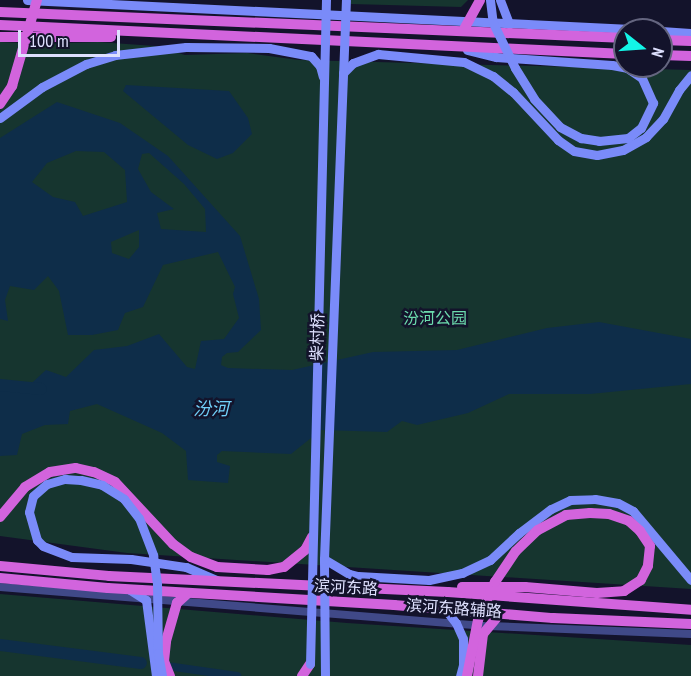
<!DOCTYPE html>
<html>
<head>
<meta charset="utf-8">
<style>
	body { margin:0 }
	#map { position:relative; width:691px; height:676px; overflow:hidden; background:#13132b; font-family:"PT Sans Narrow","Noto Sans SC",sans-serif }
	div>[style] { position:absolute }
	.green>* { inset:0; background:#16352f }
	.water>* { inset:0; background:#0e2d49 }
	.canal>* { height:8px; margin:-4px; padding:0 4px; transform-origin:4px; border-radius:4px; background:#0e2d49 }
	.river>* { height:12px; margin:-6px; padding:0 6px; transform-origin:6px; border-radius:6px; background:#0e2d49 }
	.tertiary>* { height:8px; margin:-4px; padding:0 4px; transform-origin:4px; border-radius:4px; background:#404988 }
	.secondary>* { height:9px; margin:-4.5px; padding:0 4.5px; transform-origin:4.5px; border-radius:4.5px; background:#7a8bf9 }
	.trunk>* { height:10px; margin:-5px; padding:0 5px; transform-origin:5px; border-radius:5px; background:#d264dd }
	.secondary-bridge>* { height:9px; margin:-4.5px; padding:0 4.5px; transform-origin:4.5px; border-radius:4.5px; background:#7a8bf9 }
	.trunk-bridge>* { height:10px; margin:-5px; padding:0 5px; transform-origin:5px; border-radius:5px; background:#d264dd }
	span { translate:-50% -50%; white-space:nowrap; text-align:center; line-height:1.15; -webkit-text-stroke:5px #13132b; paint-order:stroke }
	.park-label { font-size:16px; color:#6cdcae }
	.street-label { font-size:16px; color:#dee0fe }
	.water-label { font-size:18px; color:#71d0f9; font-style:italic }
	.north { position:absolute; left:613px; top:18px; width:60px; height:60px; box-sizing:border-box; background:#13132b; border:2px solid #64657f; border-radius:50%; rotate:107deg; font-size:16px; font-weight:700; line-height:24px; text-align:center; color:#dee0fe }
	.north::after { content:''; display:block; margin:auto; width:21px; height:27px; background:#13f5e7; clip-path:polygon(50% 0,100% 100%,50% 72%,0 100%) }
	.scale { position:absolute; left:18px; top:30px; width:102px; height:27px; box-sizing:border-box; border:3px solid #dee0fe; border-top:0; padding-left:8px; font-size:18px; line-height:21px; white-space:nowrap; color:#dee0fe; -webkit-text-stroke:4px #13132b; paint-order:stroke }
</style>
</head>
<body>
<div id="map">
	<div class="green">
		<div style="clip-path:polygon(351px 0,468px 0,461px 7px,351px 4px)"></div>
		<div style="clip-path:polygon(0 42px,40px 44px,98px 42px,155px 46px,185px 55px,247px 53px,299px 60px,691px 70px,691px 589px,127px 553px,0 536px)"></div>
		<div style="clip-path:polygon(0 594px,347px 623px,691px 645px,691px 676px,0 676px)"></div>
	</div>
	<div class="water">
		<div style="clip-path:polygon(126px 85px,229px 91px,248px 118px,252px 134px,233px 153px,217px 159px,188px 145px,123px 91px)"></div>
		<div style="clip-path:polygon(evenodd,57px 102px,120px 123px,168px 156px,240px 236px,259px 299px,261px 330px,238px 352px,227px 353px,222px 357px,221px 365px,228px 368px,292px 370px,373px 352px,457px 350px,547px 328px,599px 322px,691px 339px,691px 384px,590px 394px,509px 394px,468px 413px,417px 425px,402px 421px,387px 432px,321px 430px,291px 454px,222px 451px,217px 455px,217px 462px,230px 466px,228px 483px,188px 480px,186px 451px,162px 433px,97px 404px,70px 411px,68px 424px,45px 425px,22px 434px,17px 455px,0 456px,0 379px,3px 387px,23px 391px,46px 370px,66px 377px,94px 350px,127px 346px,159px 334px,187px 367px,195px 369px,201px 341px,224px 339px,239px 318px,233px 294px,235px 287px,218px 252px,163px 265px,143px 307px,125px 313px,118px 330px,92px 335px,68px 335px,59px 291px,48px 276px,34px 290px,10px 286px,5px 300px,8px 321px,0 319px,0 138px,57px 102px,76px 151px,104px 152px,125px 170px,127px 202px,83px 216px,75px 202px,53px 197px,32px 182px,47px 163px,76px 151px,57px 102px,149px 153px,184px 184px,205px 209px,206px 232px,161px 229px,157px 213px,174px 209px,151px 192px,138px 169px,142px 154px,149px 153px,57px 102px,139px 230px,139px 247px,129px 259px,112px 253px,111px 242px,139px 230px)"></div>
	</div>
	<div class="canal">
		<div style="left:167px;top:666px;width:71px;rotate:8.1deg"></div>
	</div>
	<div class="river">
		<div style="left:0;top:385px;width:41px;rotate:5.6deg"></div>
		<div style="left:0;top:645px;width:142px;rotate:7.3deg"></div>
	</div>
	<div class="tertiary">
		<div style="left:0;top:587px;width:491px;rotate:4.6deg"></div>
		<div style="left:489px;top:626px;width:202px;rotate:2.3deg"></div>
	</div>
	<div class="secondary">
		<div style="left:27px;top:0;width:625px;rotate:2.75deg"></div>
		<div style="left:500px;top:0;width:26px;rotate:69deg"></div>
		<div style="left:661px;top:31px;width:30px;rotate:4deg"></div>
		<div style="left:467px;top:50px;width:30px;rotate:14deg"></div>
		<div style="left:496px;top:57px;width:116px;rotate:3.9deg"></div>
		<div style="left:612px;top:65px;width:15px;rotate:11deg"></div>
		<div style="left:627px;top:68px;width:18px;rotate:34deg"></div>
		<div style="left:343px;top:73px;width:14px;rotate:-45deg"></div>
		<div style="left:353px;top:63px;width:27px;rotate:-20deg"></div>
		<div style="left:378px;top:54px;width:86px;rotate:5.3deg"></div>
		<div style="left:464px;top:62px;width:32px;rotate:26deg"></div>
		<div style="left:493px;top:76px;width:26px;rotate:39deg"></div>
		<div style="left:513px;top:92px;width:66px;rotate:46.8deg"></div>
		<div style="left:558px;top:140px;width:19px;rotate:35deg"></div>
		<div style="left:574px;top:151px;width:23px;rotate:10deg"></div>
		<div style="left:597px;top:155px;width:26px;rotate:-11deg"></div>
		<div style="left:623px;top:150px;width:26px;rotate:-29deg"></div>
		<div style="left:646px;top:137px;width:25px;rotate:-47deg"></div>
		<div style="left:663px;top:119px;width:33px;rotate:-61deg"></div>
		<div style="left:679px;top:90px;width:19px;rotate:-51deg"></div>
		<div style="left:0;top:118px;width:52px;rotate:-36.4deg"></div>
		<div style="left:42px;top:87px;width:50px;rotate:-27.6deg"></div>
		<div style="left:86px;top:64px;width:30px;rotate:-17deg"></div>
		<div style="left:115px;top:55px;width:71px;rotate:-6.4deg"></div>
		<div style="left:186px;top:47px;width:83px;rotate:0.7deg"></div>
		<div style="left:269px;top:48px;width:43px;rotate:10.8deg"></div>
		<div style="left:311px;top:56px;width:13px;rotate:48deg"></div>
		<div style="left:320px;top:66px;width:11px;rotate:75deg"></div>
		<div style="left:37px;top:540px;width:8px;rotate:45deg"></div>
		<div style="left:43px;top:546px;width:31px;rotate:21deg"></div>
		<div style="left:72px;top:557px;width:59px;rotate:1.9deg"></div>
		<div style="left:131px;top:559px;width:56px;rotate:8.3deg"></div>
		<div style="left:186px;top:567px;width:34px;rotate:23deg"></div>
		<div style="left:324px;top:559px;width:29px;rotate:31deg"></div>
		<div style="left:349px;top:574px;width:9px;rotate:13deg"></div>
		<div style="left:358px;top:576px;width:71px;rotate:3.2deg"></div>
		<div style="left:429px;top:580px;width:34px;rotate:-12deg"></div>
		<div style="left:462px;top:573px;width:31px;rotate:-25deg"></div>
		<div style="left:490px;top:560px;width:40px;rotate:-43deg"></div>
		<div style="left:519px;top:533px;width:40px;rotate:-37deg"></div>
		<div style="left:551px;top:509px;width:21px;rotate:-25deg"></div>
		<div style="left:570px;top:500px;width:25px;rotate:-2deg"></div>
		<div style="left:595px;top:499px;width:23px;rotate:10deg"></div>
		<div style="left:618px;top:503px;width:17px;rotate:28deg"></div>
		<div style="left:633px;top:511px;width:90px;rotate:50deg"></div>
		<div style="left:130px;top:590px;width:19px;rotate:32deg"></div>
		<div style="left:146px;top:600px;width:77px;rotate:82.5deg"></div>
		<div style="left:445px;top:609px;width:18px;rotate:52deg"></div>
		<div style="left:456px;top:623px;width:17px;rotate:66deg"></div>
		<div style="left:463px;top:639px;width:26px;rotate:90deg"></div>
		<div style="left:463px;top:665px;width:11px;rotate:105deg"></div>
	</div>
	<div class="trunk">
		<div style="left:0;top:12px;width:626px;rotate:2.38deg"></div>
		<div style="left:0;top:25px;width:626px;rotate:2.66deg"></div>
		<div style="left:463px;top:31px;width:35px;rotate:-61deg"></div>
		<div style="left:0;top:37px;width:111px"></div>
		<div style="left:661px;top:40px;width:30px;rotate:2deg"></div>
		<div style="left:661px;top:55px;width:30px;rotate:2deg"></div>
		<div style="left:0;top:517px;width:39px;rotate:-50deg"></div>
		<div style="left:25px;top:487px;width:29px;rotate:-31deg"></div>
		<div style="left:50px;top:472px;width:26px;rotate:-9deg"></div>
		<div style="left:76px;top:468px;width:18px;rotate:13deg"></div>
		<div style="left:94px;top:472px;width:23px;rotate:25deg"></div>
		<div style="left:115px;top:482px;width:85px;rotate:46.9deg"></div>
		<div style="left:173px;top:544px;width:22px;rotate:36deg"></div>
		<div style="left:191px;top:557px;width:28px;rotate:21deg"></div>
		<div style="left:217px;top:567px;width:51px;rotate:3.4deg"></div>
		<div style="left:268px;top:570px;width:16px;rotate:-11deg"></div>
		<div style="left:284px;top:567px;width:27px;rotate:-39deg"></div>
		<div style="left:305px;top:550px;width:15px;rotate:-62deg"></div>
		<div style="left:0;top:566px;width:109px;rotate:5.2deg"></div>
		<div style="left:109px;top:576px;width:339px;rotate:2.7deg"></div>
		<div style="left:448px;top:592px;width:244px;rotate:4.2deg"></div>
		<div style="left:0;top:578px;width:108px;rotate:5.3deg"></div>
		<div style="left:108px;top:588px;width:287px;rotate:3.4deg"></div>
		<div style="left:394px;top:605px;width:160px;rotate:4.7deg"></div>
		<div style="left:553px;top:618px;width:138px;rotate:2.5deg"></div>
		<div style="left:462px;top:587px;width:63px"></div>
		<div style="left:525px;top:587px;width:72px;rotate:4.8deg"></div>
		<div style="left:597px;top:593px;width:27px;rotate:-4deg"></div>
		<div style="left:624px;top:591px;width:20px;rotate:-33deg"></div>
		<div style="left:170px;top:676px;width:16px;rotate:-112deg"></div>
		<div style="left:164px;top:661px;width:20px;rotate:-84deg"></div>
		<div style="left:166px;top:641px;width:40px;rotate:-74deg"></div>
		<div style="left:177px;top:603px;width:15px;rotate:-42deg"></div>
		<div style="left:302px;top:676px;width:14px;rotate:-56deg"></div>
		<div style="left:478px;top:676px;width:42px;rotate:-83.2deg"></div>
		<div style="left:483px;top:634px;width:26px;rotate:-50deg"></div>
	</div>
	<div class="secondary-bridge">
		<div style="left:490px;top:0;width:23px;rotate:83deg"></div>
		<div style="left:493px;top:23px;width:50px;rotate:63.9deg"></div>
		<div style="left:515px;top:68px;width:36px;rotate:58deg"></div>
		<div style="left:534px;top:99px;width:38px;rotate:47deg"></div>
		<div style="left:560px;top:127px;width:24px;rotate:28deg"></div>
		<div style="left:581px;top:138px;width:18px;rotate:9deg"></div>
		<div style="left:599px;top:141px;width:29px;rotate:-6deg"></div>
		<div style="left:628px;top:138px;width:16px;rotate:-38deg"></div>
		<div style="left:641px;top:128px;width:28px;rotate:-64deg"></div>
		<div style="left:653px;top:103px;width:27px;rotate:-114deg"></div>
		<div style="left:37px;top:540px;width:29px;rotate:-106deg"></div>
		<div style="left:29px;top:512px;width:16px;rotate:-76deg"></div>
		<div style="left:33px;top:496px;width:18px;rotate:-41deg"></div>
		<div style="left:47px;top:484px;width:19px;rotate:-16deg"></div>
		<div style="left:65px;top:479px;width:16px;rotate:4deg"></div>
		<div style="left:81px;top:480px;width:22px;rotate:13deg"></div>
		<div style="left:102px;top:485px;width:26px;rotate:32deg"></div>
		<div style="left:124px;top:499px;width:24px;rotate:52deg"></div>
		<div style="left:139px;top:518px;width:40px;rotate:69deg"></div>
		<div style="left:153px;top:555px;width:29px;rotate:82deg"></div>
		<div style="left:157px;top:584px;width:69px;rotate:89.2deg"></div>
		<div style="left:158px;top:653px;width:23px;rotate:80deg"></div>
		<div style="left:310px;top:664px;width:664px;rotate:-88.62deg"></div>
		<div style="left:325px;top:676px;width:117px;rotate:-90.5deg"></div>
		<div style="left:324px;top:559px;width:559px;rotate:-87.75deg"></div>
	</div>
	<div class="trunk-bridge">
		<div style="left:0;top:104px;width:22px;rotate:-56deg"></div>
		<div style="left:12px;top:86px;width:90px;rotate:-73.8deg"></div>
		<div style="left:467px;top:676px;width:57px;rotate:-78.9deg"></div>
		<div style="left:478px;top:620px;width:42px;rotate:-65.9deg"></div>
		<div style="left:495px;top:582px;width:37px;rotate:-56deg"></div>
		<div style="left:516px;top:551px;width:30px;rotate:-44deg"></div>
		<div style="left:538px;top:530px;width:32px;rotate:-28deg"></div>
		<div style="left:566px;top:515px;width:24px;rotate:-5deg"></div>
		<div style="left:590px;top:513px;width:19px;rotate:3deg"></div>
		<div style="left:609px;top:514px;width:21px;rotate:19deg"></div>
		<div style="left:629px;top:521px;width:15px;rotate:42deg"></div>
		<div style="left:640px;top:531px;width:18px;rotate:56deg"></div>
		<div style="left:650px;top:546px;width:20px;rotate:96deg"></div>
		<div style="left:648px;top:566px;width:16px;rotate:117deg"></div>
	</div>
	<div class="park-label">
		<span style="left:435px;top:318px">汾河公园</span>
	</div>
	<div class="street-label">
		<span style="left:317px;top:337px;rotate:-88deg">柴村桥</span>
		<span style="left:346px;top:587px;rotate:3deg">滨河东路</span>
		<span style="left:454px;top:608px;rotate:4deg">滨河东路辅路</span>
	</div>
	<div class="water-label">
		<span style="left:211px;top:409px">汾河</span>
	</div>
	<div class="north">N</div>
	<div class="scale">100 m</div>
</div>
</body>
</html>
